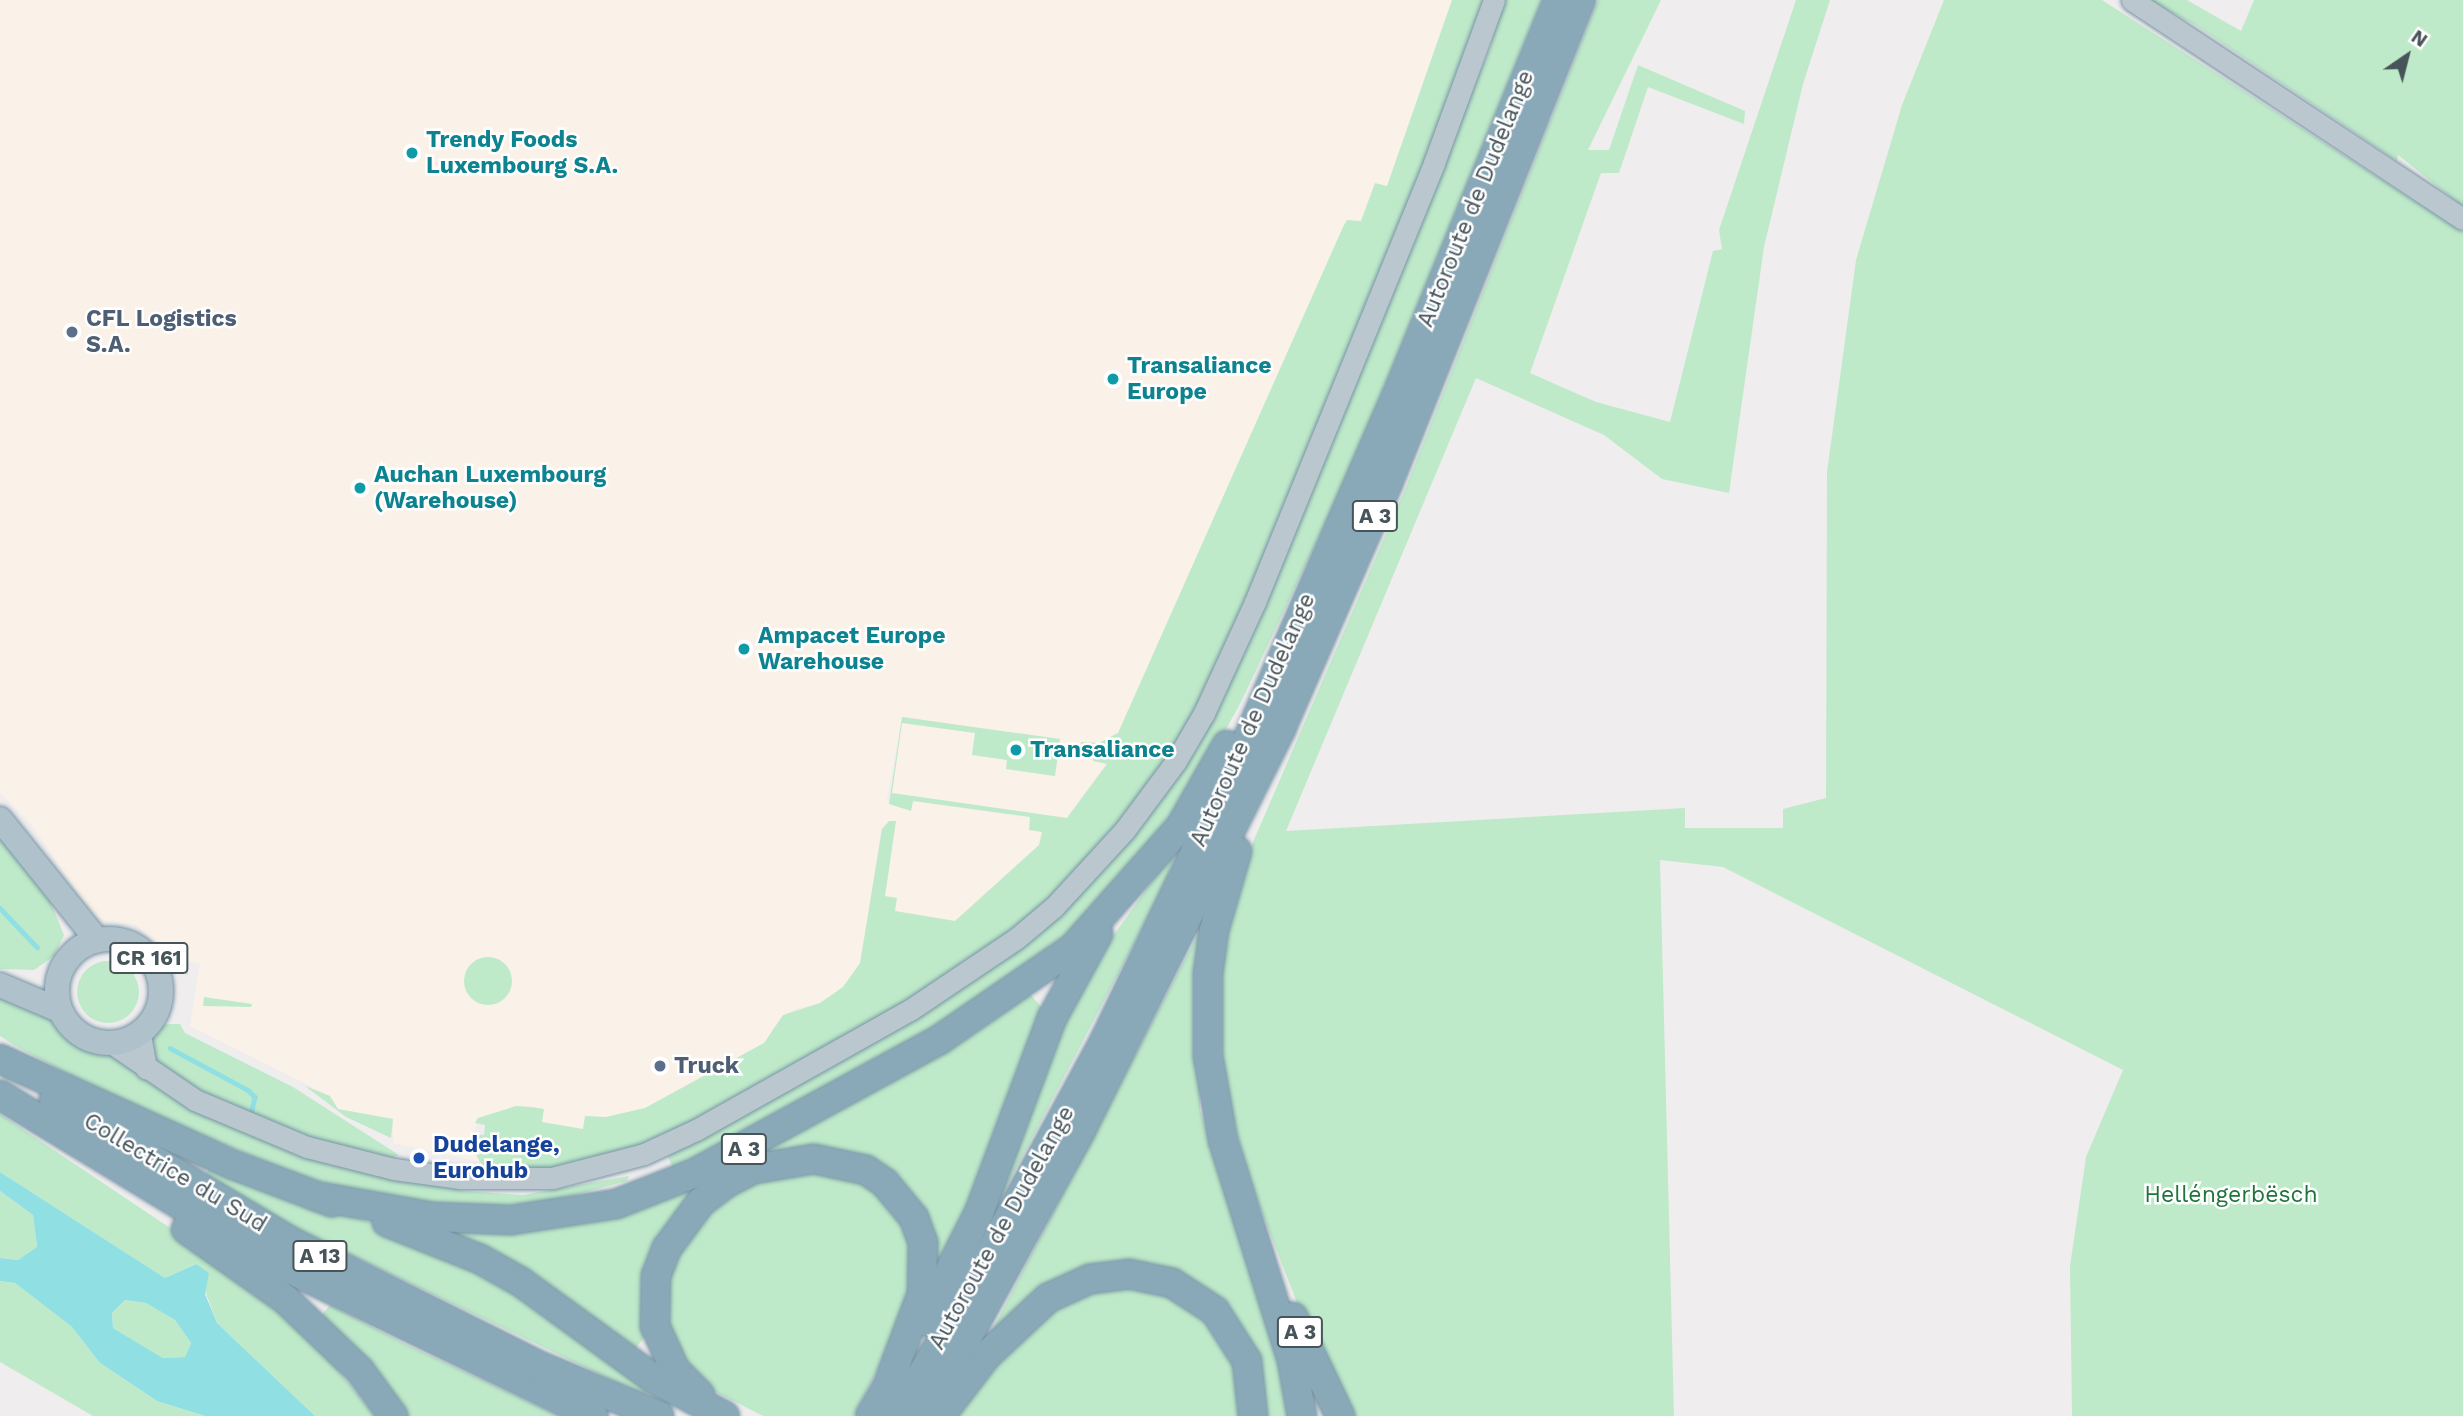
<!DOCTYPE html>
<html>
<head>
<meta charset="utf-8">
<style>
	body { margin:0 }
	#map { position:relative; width:2463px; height:1416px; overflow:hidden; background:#f0edee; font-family:"Work Sans",sans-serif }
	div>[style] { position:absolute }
	.commercial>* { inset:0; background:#faf1e8 }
	.green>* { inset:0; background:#bfeac9 }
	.round { border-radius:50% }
	.water>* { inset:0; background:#90e0e3 }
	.stream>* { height:4.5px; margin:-2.25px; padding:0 2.25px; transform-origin:2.25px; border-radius:2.25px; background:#90e0e3 }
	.roads { filter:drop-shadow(0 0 2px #7593a4) drop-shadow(0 0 2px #7593a4) }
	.secondary>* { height:21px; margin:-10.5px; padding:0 10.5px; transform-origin:10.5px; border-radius:10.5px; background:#bbc7ce }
	.primary>* { height:24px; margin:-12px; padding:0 12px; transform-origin:12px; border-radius:12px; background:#afc1ca }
	.primary>.ring { margin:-12px; padding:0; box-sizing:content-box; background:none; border:24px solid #afc1ca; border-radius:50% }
	.motorway>* { height:28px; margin:-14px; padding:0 14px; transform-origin:14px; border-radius:14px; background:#89a8b8 }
	.dots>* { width:19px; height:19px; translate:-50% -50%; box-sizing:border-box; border:4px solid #fff; border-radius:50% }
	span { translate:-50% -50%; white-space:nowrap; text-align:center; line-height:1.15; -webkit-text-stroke:5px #fff; paint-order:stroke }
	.shield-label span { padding:2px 5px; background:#fff; border:2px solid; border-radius:5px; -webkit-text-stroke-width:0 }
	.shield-label { font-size:21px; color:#475459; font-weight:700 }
	.culture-label { font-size:23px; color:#0d838f; font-weight:700 }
	.left { translate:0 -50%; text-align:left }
	.street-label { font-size:23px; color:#475459 }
	.service-label { font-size:23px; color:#4e5e75; font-weight:700 }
	.transit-label { font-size:23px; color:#164399; font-weight:700 }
	.park-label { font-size:23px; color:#1f733b }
	.north { position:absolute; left:2372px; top:21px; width:70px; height:70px; -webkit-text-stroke:5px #fff; paint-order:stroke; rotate:35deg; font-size:19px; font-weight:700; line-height:28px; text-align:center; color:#475459 }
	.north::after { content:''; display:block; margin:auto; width:24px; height:32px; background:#475459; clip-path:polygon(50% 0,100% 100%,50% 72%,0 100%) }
</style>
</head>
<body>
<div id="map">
	<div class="commercial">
		<div style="clip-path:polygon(0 0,1452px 0,1387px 187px,1375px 183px,1361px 221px,1218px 512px,1118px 733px,1099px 743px,1088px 743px,1107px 763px,1066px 818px,892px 793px,902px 723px,975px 733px,972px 755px,1007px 760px,1007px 769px,1055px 776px,1060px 740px,902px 717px,887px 800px,911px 810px,913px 801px,1031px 818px,1042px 832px,1040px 845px,955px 921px,895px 911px,885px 896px,896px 821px,881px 829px,867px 936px,860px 964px,843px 987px,820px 1003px,792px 1010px,764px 1043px,645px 1108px,606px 1117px,586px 1116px,583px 1129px,542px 1122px,544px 1109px,531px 1107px,516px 1106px,478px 1118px,473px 1142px,481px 1143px,480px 1149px,474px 1149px,480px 1162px,393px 1143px,393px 1119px,337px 1109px,330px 1096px,190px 1026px,200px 964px,172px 957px,136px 925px,102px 920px,91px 913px,31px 824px,0 793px)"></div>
	</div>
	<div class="green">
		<div style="clip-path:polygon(1452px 0,1486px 0,1473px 42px,1248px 599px,1198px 709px,1142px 797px,1049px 901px,963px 968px,691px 1124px,640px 1148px,552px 1170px,496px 1172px,480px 1162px,473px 1149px,480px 1149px,480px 1143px,473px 1142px,474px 1134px,484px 1135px,485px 1125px,475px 1123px,478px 1118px,516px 1106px,531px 1107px,544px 1109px,542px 1122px,583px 1129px,585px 1116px,606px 1117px,645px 1108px,764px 1043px,783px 1015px,820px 1003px,843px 987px,860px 963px,882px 829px,889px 821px,896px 821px,885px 896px,897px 898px,895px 911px,955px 921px,1039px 845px,1042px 832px,1029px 830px,1030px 817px,913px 801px,911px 811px,889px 804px,902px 717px,1060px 739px,1055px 776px,1006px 769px,1007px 760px,972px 755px,975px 733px,902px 723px,892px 793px,1067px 818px,1107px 764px,1093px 761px,1094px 751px,1080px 749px,1081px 742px,1099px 743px,1118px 733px,1343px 227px,1347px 220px,1361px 221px,1375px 183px,1387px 186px)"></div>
		<div style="clip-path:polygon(1504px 0,1542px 0,1351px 469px,1241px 702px,1187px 800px,1095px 912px,1042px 959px,911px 1043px,674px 1170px,666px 1152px,697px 1137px,1094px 877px,1262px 605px,1490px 48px)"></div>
		<div style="clip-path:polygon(1598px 0,1661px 0,1588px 150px,1609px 150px,1638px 65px,1745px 111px,1744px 124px,1648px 87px,1619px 173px,1601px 173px,1530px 373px,1596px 402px,1670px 422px,1713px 251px,1722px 249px,1719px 230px,1796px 0,1830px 0,1803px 84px,1764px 247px,1729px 493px,1662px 479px,1604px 435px,1476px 378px,1286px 831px,1685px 808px,1685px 828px,1783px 828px,1783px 809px,1826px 798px,1827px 472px,1856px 260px,1902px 105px,1944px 0,2102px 0,2463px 232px,2463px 1416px,2072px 1416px,2070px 1266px,2086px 1157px,2123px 1070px,1723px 867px,1660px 860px,1674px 1416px,1351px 1416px,1308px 1331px,1249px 1179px,1224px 1083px,1218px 972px,1225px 922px,1250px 849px,1404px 492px)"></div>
		<div style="clip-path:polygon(2149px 0,2187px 0,2241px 31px,2254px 0,2463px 0,2463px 207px,2398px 155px,2397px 161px,2197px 26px)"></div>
		<div style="clip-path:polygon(0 831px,45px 889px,64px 935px,54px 956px,34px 970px,0 969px)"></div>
		<div style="clip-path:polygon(1170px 856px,1174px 859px,1161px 892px,965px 1266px,932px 1262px,897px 1181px,745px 1159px,974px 1034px,1029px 993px,1043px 1009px,1074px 991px)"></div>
		<div style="clip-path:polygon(1206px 919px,1199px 1007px,1200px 1110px,1278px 1338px,1291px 1416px,1261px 1416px,1251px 1346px,1127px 1266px,987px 1340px)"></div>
		<div style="clip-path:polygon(99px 927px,138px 935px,165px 959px,188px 970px,188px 975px,166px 968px,131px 937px,103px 932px)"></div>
		<div class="round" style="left:464px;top:957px;width:48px;height:48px"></div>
		<div class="round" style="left:77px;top:961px;width:62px;height:62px"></div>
		<div style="clip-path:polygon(0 993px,52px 1015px,78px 1041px,104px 1049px,191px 1107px,464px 1191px,523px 1195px,629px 1176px,627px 1181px,540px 1204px,473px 1207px,372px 1197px,294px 1174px,105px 1094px,14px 1045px,0 1036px)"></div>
		<div style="clip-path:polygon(204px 997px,252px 1004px,251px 1007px,203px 1006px)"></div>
		<div style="clip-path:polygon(168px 1024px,180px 1024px,185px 1033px,293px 1087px,399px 1155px,392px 1158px,319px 1141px,199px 1092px,154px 1062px,147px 1037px,155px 1027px)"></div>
		<div style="clip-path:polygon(305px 1086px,330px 1096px,338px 1109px,393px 1119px,391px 1138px,346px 1117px)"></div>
		<div style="clip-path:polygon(0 1114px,230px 1268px,307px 1331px,375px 1416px,315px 1416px,217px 1323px,195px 1264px,165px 1278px,0 1172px)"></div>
		<div style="clip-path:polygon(211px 1164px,450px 1252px,520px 1289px,650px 1385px,645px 1396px,295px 1228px,205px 1177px)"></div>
		<div style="clip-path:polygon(828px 1170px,866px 1183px,898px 1210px,915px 1242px,913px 1303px,853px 1416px,763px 1416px,702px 1385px,668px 1339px,664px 1292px,675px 1255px,697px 1222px,722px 1202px,752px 1183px)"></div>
		<div style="clip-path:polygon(699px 1181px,651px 1330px,633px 1351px,438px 1231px)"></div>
		<div style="clip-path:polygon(0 1191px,33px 1215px,37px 1248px,18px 1260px,0 1258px)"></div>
		<div style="clip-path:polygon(0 1281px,15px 1283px,72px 1327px,100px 1363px,157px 1401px,205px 1416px,93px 1416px,0 1362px)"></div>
		<div style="clip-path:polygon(1122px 1283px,1155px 1288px,1199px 1313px,1227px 1342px,1237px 1365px,1243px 1416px,955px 1416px,995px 1362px,1063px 1300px)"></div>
		<div style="clip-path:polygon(125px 1300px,146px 1303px,175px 1320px,191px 1343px,185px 1357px,163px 1358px,113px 1328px,112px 1313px)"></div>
		<div style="clip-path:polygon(330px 1305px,405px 1344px,559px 1416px,404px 1416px,319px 1318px)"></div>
	</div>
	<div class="water">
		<div style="clip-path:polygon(evenodd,0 1172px,165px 1278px,196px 1264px,209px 1273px,205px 1294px,217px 1323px,315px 1416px,205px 1416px,157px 1401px,100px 1363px,72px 1327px,15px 1283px,0 1281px,0 1258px,18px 1260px,37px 1247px,33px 1215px,0 1191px,0 1172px,125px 1300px,146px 1303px,175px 1320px,191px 1343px,185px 1357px,163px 1358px,113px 1328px,112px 1313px,125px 1300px)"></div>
	</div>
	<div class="stream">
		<div style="left:0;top:908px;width:54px;rotate:46.5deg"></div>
		<div style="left:170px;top:1048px;width:89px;rotate:28.3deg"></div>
		<div style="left:248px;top:1090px;width:10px;rotate:45deg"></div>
		<div style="left:255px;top:1097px;width:13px;rotate:103deg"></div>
	</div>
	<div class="roads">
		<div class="secondary">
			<div style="left:2132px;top:0;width:397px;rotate:33.5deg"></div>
			<div style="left:140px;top:1034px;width:35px;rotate:80deg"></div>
			<div style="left:113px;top:1044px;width:99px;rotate:34.3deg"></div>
			<div style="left:195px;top:1100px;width:121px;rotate:22.8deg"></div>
			<div style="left:307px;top:1147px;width:90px;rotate:14.2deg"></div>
			<div style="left:394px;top:1169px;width:67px;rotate:7.8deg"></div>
			<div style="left:460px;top:1178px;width:92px"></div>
			<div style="left:552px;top:1178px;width:95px;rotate:-14.6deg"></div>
			<div style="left:644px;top:1154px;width:57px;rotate:-24.8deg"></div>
			<div style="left:696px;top:1130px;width:245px;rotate:-29.3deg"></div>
			<div style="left:910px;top:1010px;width:129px;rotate:-33.9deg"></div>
			<div style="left:1017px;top:938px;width:48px;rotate:-40deg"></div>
			<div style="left:1054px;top:907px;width:103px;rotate:-47.4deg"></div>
			<div style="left:1124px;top:831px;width:87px;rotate:-53.4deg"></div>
			<div style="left:1176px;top:761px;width:56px;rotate:-59.7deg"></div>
			<div style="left:1204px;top:713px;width:122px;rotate:-65.3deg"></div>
			<div style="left:1255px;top:602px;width:474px;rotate:-67.8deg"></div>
			<div style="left:1434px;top:163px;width:174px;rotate:-69.8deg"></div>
		</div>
		<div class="primary">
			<div style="left:0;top:819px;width:155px;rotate:51.3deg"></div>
			<div class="ring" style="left:57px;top:939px;width:80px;height:80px"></div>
			<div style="left:0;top:985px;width:64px;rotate:23deg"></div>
		</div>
		<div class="motorway">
			<div style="left:1237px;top:851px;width:82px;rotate:106.2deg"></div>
			<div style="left:1214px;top:930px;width:44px;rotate:97.8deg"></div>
			<div style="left:1208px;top:974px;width:82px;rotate:90deg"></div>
			<div style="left:1208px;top:1056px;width:85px;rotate:79.9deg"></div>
			<div style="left:1223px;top:1140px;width:231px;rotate:72.6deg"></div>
			<div style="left:1292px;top:1360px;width:57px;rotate:79.9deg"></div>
			<div style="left:0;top:1059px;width:257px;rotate:24.4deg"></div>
			<div style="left:234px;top:1165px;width:105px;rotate:20.7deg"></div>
			<div style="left:0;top:1095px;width:317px;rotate:31.3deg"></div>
			<div style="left:271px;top:1260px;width:358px;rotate:25.8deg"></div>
			<div style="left:54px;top:1100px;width:273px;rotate:30.9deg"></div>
			<div style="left:288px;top:1240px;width:284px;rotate:26.6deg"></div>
			<div style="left:542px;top:1367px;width:127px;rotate:22.7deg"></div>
			<div style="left:315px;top:1196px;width:120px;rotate:10.1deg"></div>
			<div style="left:433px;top:1217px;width:78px;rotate:2.2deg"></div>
			<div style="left:511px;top:1220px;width:106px;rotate:-8.7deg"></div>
			<div style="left:616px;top:1204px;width:85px;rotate:-21.4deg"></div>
			<div style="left:695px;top:1173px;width:278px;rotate:-28.6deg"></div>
			<div style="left:939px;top:1040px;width:163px;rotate:-34.5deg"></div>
			<div style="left:1073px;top:948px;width:163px;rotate:-48.5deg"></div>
			<div style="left:1181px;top:826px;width:93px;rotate:-60.4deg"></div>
			<div style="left:387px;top:1222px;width:100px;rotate:21.7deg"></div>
			<div style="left:480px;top:1259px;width:47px;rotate:29.3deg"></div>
			<div style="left:521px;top:1282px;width:163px;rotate:36deg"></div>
			<div style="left:653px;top:1378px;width:81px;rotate:27.8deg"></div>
			<div style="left:186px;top:1229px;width:121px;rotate:35.3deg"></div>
			<div style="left:285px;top:1299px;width:104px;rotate:43.8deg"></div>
			<div style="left:360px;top:1371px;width:56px;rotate:53.7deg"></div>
			<div style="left:1293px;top:1317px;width:110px;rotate:64.6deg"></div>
			<div style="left:924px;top:1321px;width:121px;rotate:-63deg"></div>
			<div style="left:979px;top:1213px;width:208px;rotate:-69.5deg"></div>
			<div style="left:1052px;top:1018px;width:96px;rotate:-61.3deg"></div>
			<div style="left:700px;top:1395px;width:35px;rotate:-135deg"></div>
			<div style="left:675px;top:1370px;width:48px;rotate:-114.4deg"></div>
			<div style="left:655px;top:1326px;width:50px;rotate:-88.9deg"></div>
			<div style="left:656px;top:1276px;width:30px;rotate:-69deg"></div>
			<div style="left:667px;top:1248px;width:57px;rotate:-53.5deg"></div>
			<div style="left:701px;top:1202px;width:34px;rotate:-37deg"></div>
			<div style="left:728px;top:1182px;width:29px;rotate:-27deg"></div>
			<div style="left:754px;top:1169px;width:61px;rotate:-9.5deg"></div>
			<div style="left:814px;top:1159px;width:53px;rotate:11.9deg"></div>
			<div style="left:866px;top:1170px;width:23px;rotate:34deg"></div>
			<div style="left:885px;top:1183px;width:45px;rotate:50.4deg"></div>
			<div style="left:914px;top:1218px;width:27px;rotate:70deg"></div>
			<div style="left:923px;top:1243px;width:51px;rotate:91.1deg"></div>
			<div style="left:922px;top:1294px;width:99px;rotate:110.6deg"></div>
			<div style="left:944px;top:1411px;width:69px;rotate:-52.6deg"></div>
			<div style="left:986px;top:1356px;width:85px;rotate:-43.1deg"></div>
			<div style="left:1048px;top:1298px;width:46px;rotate:-24.3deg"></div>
			<div style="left:1090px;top:1279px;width:39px;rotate:-7deg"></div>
			<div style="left:1129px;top:1274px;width:44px;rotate:11.8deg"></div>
			<div style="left:1172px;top:1283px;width:51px;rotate:33.1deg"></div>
			<div style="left:1215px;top:1311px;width:59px;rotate:57.4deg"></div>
			<div style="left:1247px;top:1361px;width:55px;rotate:83.8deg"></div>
			<div style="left:870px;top:1416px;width:52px;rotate:-60deg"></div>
			<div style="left:897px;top:1416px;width:106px;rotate:-59.3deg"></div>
			<div style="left:951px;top:1325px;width:326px;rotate:-61.6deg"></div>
			<div style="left:1106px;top:1038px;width:304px;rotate:-64.4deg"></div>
			<div style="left:1237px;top:764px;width:400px;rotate:-66.6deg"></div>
			<div style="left:1396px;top:397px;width:429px;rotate:-67.8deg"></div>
			<div style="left:924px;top:1416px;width:326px;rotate:-61.2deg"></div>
			<div style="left:1081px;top:1130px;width:449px;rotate:-63.5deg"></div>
			<div style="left:1281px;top:728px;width:267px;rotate:-66.4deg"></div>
			<div style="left:1388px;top:483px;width:520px;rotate:-68.22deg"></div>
		</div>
	</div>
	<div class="dots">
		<div style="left:412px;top:153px;background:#0f9aa8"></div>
		<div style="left:72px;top:332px;background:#5c6f8a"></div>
		<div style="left:1113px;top:379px;background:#0f9aa8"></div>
		<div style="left:360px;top:488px;background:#0f9aa8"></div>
		<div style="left:744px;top:649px;background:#0f9aa8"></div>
		<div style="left:1016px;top:750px;background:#0f9aa8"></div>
		<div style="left:660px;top:1066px;background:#5c6f8a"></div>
		<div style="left:419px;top:1158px;background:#1a4fb4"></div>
	</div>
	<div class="shield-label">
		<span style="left:1375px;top:516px">A 3</span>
		<span style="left:149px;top:958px">CR 161</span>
		<span style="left:744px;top:1149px">A 3</span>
		<span style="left:320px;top:1256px">A 13</span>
		<span style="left:1300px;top:1332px">A 3</span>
	</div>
	<div class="culture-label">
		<span class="left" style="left:426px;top:153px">Trendy Foods<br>Luxembourg S.A.</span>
		<span class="left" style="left:1127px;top:379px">Transaliance<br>Europe</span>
		<span class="left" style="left:374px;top:488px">Auchan Luxembourg<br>(Warehouse)</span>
		<span class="left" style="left:758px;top:649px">Ampacet Europe<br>Warehouse</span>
		<span class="left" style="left:1030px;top:750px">Transaliance</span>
	</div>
	<div class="street-label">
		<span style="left:1476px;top:199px;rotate:-68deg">Autoroute de Dudelange</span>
		<span style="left:1253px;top:720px;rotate:-66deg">Autoroute de Dudelange</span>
		<span style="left:175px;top:1173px;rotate:31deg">Collectrice du Sud</span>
		<span style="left:1002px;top:1228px;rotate:-61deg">Autoroute de Dudelange</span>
	</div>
	<div class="service-label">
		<span class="left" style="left:86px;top:332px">CFL Logistics<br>S.A.</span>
		<span class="left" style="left:674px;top:1066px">Truck</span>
	</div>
	<div class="transit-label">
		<span class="left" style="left:433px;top:1158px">Dudelange,<br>Eurohub</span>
	</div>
	<div class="park-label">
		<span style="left:2231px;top:1195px">Helléngerbësch</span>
	</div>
	<div class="north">N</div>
</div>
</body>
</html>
